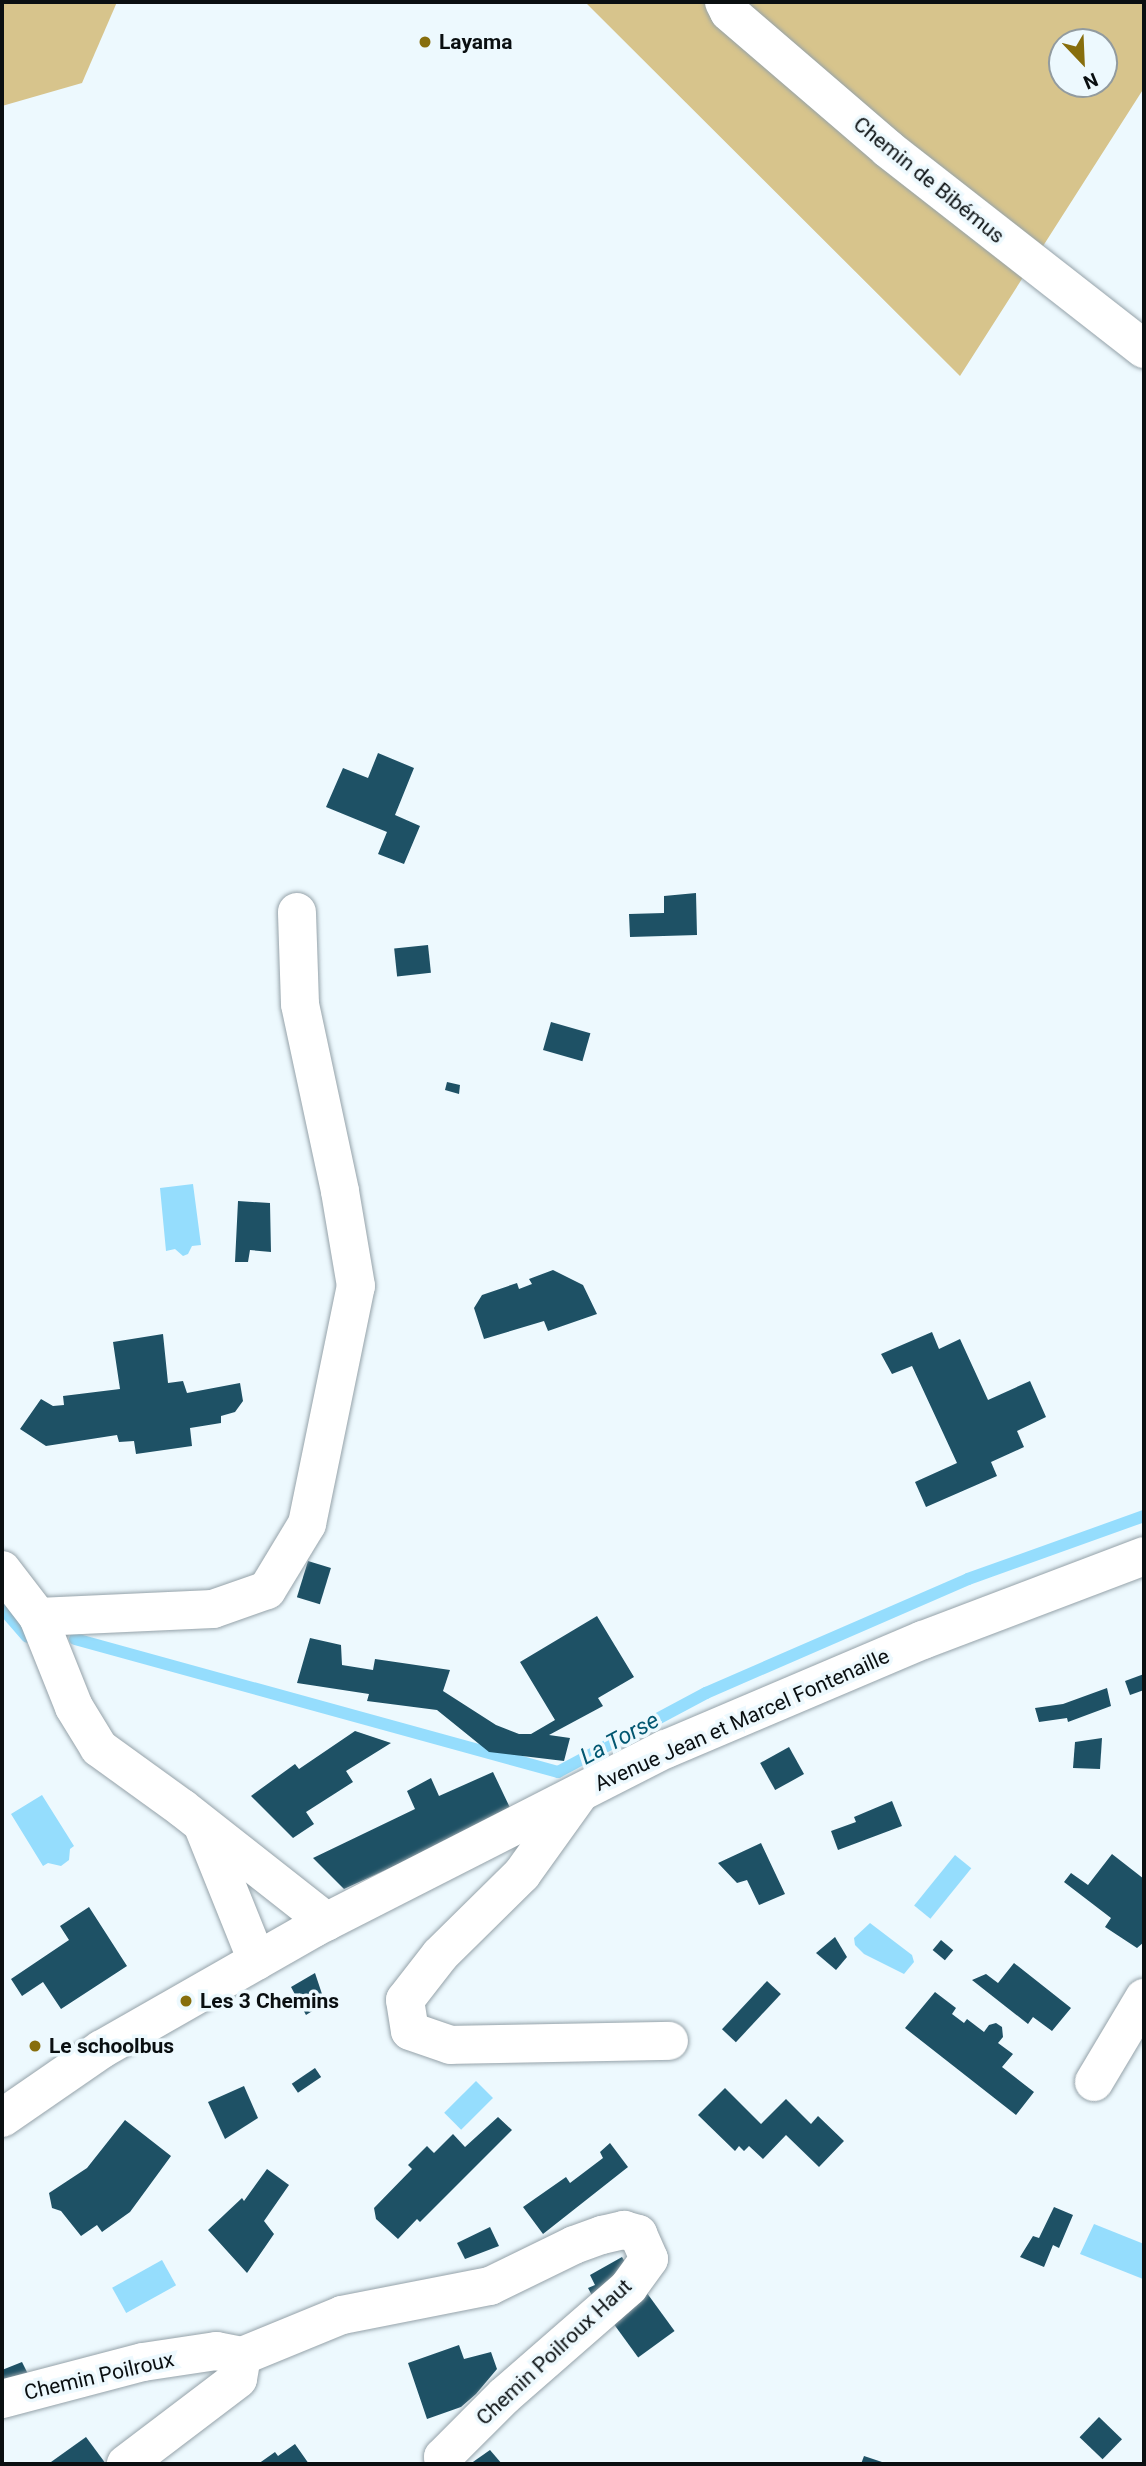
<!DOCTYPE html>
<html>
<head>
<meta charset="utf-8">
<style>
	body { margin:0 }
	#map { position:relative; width:1146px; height:2466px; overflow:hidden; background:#edf9fe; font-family:Roboto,sans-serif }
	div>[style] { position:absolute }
	.green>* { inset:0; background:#d7c48c }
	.water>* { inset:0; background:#95ddfd; transform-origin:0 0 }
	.stream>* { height:12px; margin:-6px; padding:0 6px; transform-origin:6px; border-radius:6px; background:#95ddfd }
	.building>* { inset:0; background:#1e5165; transform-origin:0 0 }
	.roads { filter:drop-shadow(0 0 2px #95a2a9) drop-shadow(0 0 2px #95a2a9) }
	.minor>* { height:38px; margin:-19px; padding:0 19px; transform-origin:19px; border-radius:19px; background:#fff }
	.major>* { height:38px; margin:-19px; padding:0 19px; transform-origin:19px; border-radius:19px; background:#fff }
	.dots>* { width:19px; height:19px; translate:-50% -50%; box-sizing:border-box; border:4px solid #edf9fe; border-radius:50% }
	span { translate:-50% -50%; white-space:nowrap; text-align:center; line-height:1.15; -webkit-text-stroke:7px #edf9fe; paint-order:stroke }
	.poi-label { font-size:21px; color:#0a0f11; font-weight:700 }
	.left { translate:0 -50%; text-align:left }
	.street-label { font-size:21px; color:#0a0f11 }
	.water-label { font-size:23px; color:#025771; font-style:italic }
	.frame { position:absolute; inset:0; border:4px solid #0a0f11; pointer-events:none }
	.north { position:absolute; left:1048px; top:28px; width:70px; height:70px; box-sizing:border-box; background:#edf9fe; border:2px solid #929b9f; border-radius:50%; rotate:157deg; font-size:19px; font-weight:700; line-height:28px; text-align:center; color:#0a0f11 }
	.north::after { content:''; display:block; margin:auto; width:24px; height:32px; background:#876e0d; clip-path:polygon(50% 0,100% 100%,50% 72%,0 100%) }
</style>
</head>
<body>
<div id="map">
	<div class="green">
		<div style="clip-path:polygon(2px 2px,117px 2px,82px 83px,2px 106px)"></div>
		<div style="clip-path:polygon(evenodd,585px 2px,1144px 2px,1144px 88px,960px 376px,585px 2px,1062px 42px,1104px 42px,1104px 84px,1062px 84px,1062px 42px)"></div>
	</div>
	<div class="water">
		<div style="clip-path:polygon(193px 1184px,201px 1245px,192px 1246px,188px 1254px,183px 1256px,175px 1249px,166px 1251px,160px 1188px)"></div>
		<div style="clip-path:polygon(42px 1795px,74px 1846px,70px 1849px,69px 1860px,61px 1866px,48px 1863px,43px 1866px,11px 1814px)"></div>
		<div style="left:955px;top:1855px;width:21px;height:65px;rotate:39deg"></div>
		<div style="clip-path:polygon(870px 1923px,912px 1955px,914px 1962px,904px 1974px,864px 1954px,855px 1945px,854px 1938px)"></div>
		<div style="left:476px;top:2081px;width:24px;height:45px;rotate:45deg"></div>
		<div style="clip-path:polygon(1094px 2224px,1144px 2244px,1143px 2279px,1080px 2254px)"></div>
		<div style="left:162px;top:2260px;width:29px;height:57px;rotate:61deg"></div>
	</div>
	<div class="stream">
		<div style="left:2px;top:1608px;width:38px;rotate:49deg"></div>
		<div style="left:75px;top:1639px;width:501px;rotate:15.4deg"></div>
		<div style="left:558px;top:1772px;width:168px;rotate:-28.1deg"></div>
		<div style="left:706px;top:1693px;width:286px;rotate:-23.5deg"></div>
		<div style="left:968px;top:1579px;width:187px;rotate:-19.7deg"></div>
	</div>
	<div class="building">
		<div style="clip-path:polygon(378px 753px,414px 768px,395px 815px,420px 826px,404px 864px,378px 854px,387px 832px,326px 807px,343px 768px,368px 778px)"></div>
		<div style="clip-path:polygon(696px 893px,697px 935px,630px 937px,629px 914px,664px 913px,664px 896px)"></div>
		<div style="left:428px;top:945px;width:28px;height:34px;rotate:84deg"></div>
		<div style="left:551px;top:1022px;width:41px;height:29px;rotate:16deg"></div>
		<div style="clip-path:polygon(447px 1082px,460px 1085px,459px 1094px,445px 1090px)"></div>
		<div style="clip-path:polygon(238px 1201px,270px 1203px,271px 1252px,250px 1250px,248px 1262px,235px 1262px)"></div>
		<div style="clip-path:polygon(553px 1270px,583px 1285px,597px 1314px,548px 1331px,544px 1321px,484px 1339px,474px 1308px,482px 1295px,517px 1283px,519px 1289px,532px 1284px,529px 1279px)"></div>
		<div style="clip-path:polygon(932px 1332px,939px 1349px,960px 1339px,988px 1400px,1030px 1381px,1046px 1417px,1017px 1431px,1024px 1447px,991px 1462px,997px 1476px,926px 1507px,915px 1482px,957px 1463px,912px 1366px,892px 1374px,881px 1354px)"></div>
		<div style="clip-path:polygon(163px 1334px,168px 1383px,183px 1381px,187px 1393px,240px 1383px,243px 1401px,235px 1412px,221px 1416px,221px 1423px,190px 1428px,192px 1446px,136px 1454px,134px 1441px,119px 1442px,117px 1435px,46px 1446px,20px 1429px,41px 1399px,53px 1406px,64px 1405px,63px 1396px,120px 1389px,113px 1342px)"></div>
		<div style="left:308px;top:1561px;width:24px;height:38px;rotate:17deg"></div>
		<div style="clip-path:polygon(597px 1616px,634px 1677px,598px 1698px,603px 1706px,549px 1735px,570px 1738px,564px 1761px,489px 1752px,437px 1710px,367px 1701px,369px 1694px,297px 1683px,310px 1638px,341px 1645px,342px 1665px,373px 1670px,375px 1659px,450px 1670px,443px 1691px,496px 1725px,519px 1734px,531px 1734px,555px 1720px,520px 1662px)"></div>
		<div style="clip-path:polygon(1144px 1674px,1144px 1690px,1130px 1695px,1125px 1681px)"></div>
		<div style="clip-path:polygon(1107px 1688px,1111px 1706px,1068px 1722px,1067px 1718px,1039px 1722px,1035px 1708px,1063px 1704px)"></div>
		<div style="clip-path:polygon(355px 1731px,391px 1743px,346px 1771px,353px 1782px,306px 1812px,314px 1824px,293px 1838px,251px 1796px,295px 1764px,299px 1769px)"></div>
		<div style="clip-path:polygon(1102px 1738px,1100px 1769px,1073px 1768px,1075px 1742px)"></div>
		<div style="left:789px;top:1747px;width:31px;height:33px;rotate:61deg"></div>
		<div style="clip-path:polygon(493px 1772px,512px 1812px,344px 1889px,313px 1858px,415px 1809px,407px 1791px,431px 1778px,439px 1796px)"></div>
		<div style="clip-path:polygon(892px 1801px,902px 1826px,838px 1850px,831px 1831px,856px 1822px,854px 1817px)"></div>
		<div style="clip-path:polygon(761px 1843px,785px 1894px,759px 1905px,747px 1880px,737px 1883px,718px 1863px)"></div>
		<div style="clip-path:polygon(1112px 1854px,1144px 1879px,1144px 1942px,1137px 1948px,1105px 1927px,1111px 1918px,1064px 1882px,1071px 1873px,1088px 1885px)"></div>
		<div style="clip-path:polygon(89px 1907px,127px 1966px,61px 2009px,43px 1982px,22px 1996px,11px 1979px,69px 1940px,60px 1926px)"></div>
		<div style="clip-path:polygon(835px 1937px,847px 1957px,836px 1970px,816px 1953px)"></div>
		<div style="left:941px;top:1940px;width:16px;height:13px;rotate:40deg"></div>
		<div style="clip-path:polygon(1014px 1963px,1071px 2008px,1052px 2031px,1033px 2017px,1028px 2024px,972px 1980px,986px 1974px,998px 1983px)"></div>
		<div style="clip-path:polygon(315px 1973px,325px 2003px,306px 2015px,291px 1987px)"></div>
		<div style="left:767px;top:1981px;width:19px;height:66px;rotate:43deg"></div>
		<div style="clip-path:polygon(935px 1992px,956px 2008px,952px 2014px,964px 2023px,967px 2019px,984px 2032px,989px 2025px,996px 2023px,1002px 2027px,1003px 2037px,998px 2043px,1013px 2054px,1002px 2067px,1034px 2092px,1016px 2115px,905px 2028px)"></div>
		<div style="left:315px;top:2068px;width:11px;height:28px;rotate:56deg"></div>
		<div style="clip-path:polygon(244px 2086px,258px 2118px,225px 2139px,208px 2102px)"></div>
		<div style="clip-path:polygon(725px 2088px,761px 2124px,786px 2099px,811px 2124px,818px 2116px,844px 2141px,819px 2167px,786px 2135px,763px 2159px,749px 2146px,744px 2151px,739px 2146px,735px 2151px,698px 2115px)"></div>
		<div style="clip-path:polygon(498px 2117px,512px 2130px,420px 2222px,417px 2219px,398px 2239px,376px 2219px,374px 2208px,412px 2169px,408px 2165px,427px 2146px,434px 2153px,453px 2134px,465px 2147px)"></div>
		<div style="clip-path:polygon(125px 2120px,171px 2156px,130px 2212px,102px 2232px,97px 2225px,81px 2236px,61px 2211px,52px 2208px,49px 2193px,87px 2168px)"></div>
		<div style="clip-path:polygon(610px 2143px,628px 2167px,543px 2234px,523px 2207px,566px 2177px,570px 2183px,603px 2158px,600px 2152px)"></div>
		<div style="clip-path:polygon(267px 2169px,289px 2185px,264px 2221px,274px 2234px,247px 2273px,208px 2230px,242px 2198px,244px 2201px)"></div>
		<div style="clip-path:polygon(1054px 2207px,1073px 2215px,1059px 2248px,1053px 2245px,1044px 2267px,1020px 2257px,1033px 2236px,1039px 2238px)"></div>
		<div style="clip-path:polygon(490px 2227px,499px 2246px,465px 2259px,457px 2243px)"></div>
		<div style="clip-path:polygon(622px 2257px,631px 2272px,596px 2303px,588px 2288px,595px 2285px,590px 2275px)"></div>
		<div style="left:644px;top:2289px;width:52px;height:45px;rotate:54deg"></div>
		<div style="clip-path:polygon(459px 2345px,464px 2359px,491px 2352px,497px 2369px,476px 2394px,461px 2407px,427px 2419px,408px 2363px)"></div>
		<div style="clip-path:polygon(22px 2362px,30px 2378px,2px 2387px,2px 2370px)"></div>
		<div style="left:1099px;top:2417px;width:32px;height:28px;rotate:44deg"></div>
		<div style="clip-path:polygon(86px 2437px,106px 2464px,53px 2464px,51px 2462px)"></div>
		<div style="clip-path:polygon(295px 2444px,309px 2464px,258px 2464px,275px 2452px,278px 2456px)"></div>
		<div style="clip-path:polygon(490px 2450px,502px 2464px,470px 2464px)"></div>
		<div style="clip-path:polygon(864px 2456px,888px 2464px,861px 2464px)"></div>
	</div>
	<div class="roads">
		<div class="minor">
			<div style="left:724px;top:2px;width:11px;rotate:63deg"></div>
			<div style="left:729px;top:12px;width:210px;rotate:40.7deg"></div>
			<div style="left:888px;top:149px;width:325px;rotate:38deg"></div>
			<div style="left:2px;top:1570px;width:59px;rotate:52.5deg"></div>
			<div style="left:38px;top:1617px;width:97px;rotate:68.2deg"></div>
			<div style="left:74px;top:1707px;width:48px;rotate:58.6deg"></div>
			<div style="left:99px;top:1748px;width:102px;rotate:35.9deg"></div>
			<div style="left:182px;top:1808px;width:184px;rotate:38.2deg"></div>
			<div style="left:38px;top:1617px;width:175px;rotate:-2.6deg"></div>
			<div style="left:213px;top:1609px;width:57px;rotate:-19.4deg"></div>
			<div style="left:267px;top:1590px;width:77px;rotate:-58.8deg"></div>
			<div style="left:307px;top:1524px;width:243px;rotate:-78.4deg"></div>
			<div style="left:356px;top:1286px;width:96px;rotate:-99.6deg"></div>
			<div style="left:340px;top:1191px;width:191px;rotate:-102.1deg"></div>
			<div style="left:300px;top:1004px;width:92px;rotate:-91.9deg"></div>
			<div style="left:580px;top:1793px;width:100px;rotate:125.6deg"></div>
			<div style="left:522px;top:1874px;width:115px;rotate:135.4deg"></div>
			<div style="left:440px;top:1955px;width:57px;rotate:127.9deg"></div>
			<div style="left:405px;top:2000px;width:31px;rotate:81deg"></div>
			<div style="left:410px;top:2031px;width:43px;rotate:18.9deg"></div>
			<div style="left:451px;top:2045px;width:218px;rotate:-1.1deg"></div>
			<div style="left:204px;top:1829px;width:142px;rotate:68.1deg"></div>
			<div style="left:1094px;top:2082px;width:98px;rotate:-59.2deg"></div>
			<div style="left:242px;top:2356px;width:108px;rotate:-22.3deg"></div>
			<div style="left:342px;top:2315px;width:151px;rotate:-11.1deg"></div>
			<div style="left:490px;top:2286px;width:93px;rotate:-26deg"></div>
			<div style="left:574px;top:2245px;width:30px;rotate:-20deg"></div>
			<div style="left:602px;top:2235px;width:23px;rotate:-13deg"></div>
			<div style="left:624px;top:2230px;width:15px;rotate:16deg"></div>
			<div style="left:638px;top:2234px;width:27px;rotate:66deg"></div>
			<div style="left:649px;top:2259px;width:34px;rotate:126deg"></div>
			<div style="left:629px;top:2287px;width:166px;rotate:138.9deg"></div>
			<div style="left:504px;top:2396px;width:86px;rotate:135deg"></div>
			<div style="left:443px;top:2457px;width:7px;rotate:82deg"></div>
			<div style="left:2px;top:2399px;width:146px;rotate:-14.7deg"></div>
			<div style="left:143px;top:2362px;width:74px;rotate:-8.6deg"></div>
			<div style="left:216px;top:2351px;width:26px;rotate:11deg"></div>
			<div style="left:242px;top:2356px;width:23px;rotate:100deg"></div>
			<div style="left:238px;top:2379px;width:141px;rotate:142.8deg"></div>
		</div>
		<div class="major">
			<div style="left:2px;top:2118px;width:121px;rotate:-34.6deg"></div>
			<div style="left:102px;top:2049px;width:244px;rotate:-29.7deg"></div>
			<div style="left:314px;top:1928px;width:395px;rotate:-27deg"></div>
			<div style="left:666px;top:1749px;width:279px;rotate:-23deg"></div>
			<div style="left:923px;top:1640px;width:236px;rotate:-20.8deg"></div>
		</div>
	</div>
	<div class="dots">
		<div style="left:425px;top:42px;background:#876e0d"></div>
		<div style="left:186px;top:2001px;background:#876e0d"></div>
		<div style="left:35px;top:2046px;background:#876e0d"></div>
	</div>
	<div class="poi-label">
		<span class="left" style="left:439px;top:42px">Layama</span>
		<span class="left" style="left:200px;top:2001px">Les 3 Chemins</span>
		<span class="left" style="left:49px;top:2046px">Le schoolbus</span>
	</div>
	<div class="street-label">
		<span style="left:929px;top:180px;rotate:39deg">Chemin de Bibémus</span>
		<span style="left:742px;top:1720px;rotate:-24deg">Avenue Jean et Marcel Fontenaille</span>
		<span style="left:554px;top:2352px;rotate:-43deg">Chemin Poilroux Haut</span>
		<span style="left:99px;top:2376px;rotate:-13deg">Chemin Poilroux</span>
	</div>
	<div class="water-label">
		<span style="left:620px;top:1739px;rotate:-28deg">La Torse</span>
	</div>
	<div class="frame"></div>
	<div class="north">N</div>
</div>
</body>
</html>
